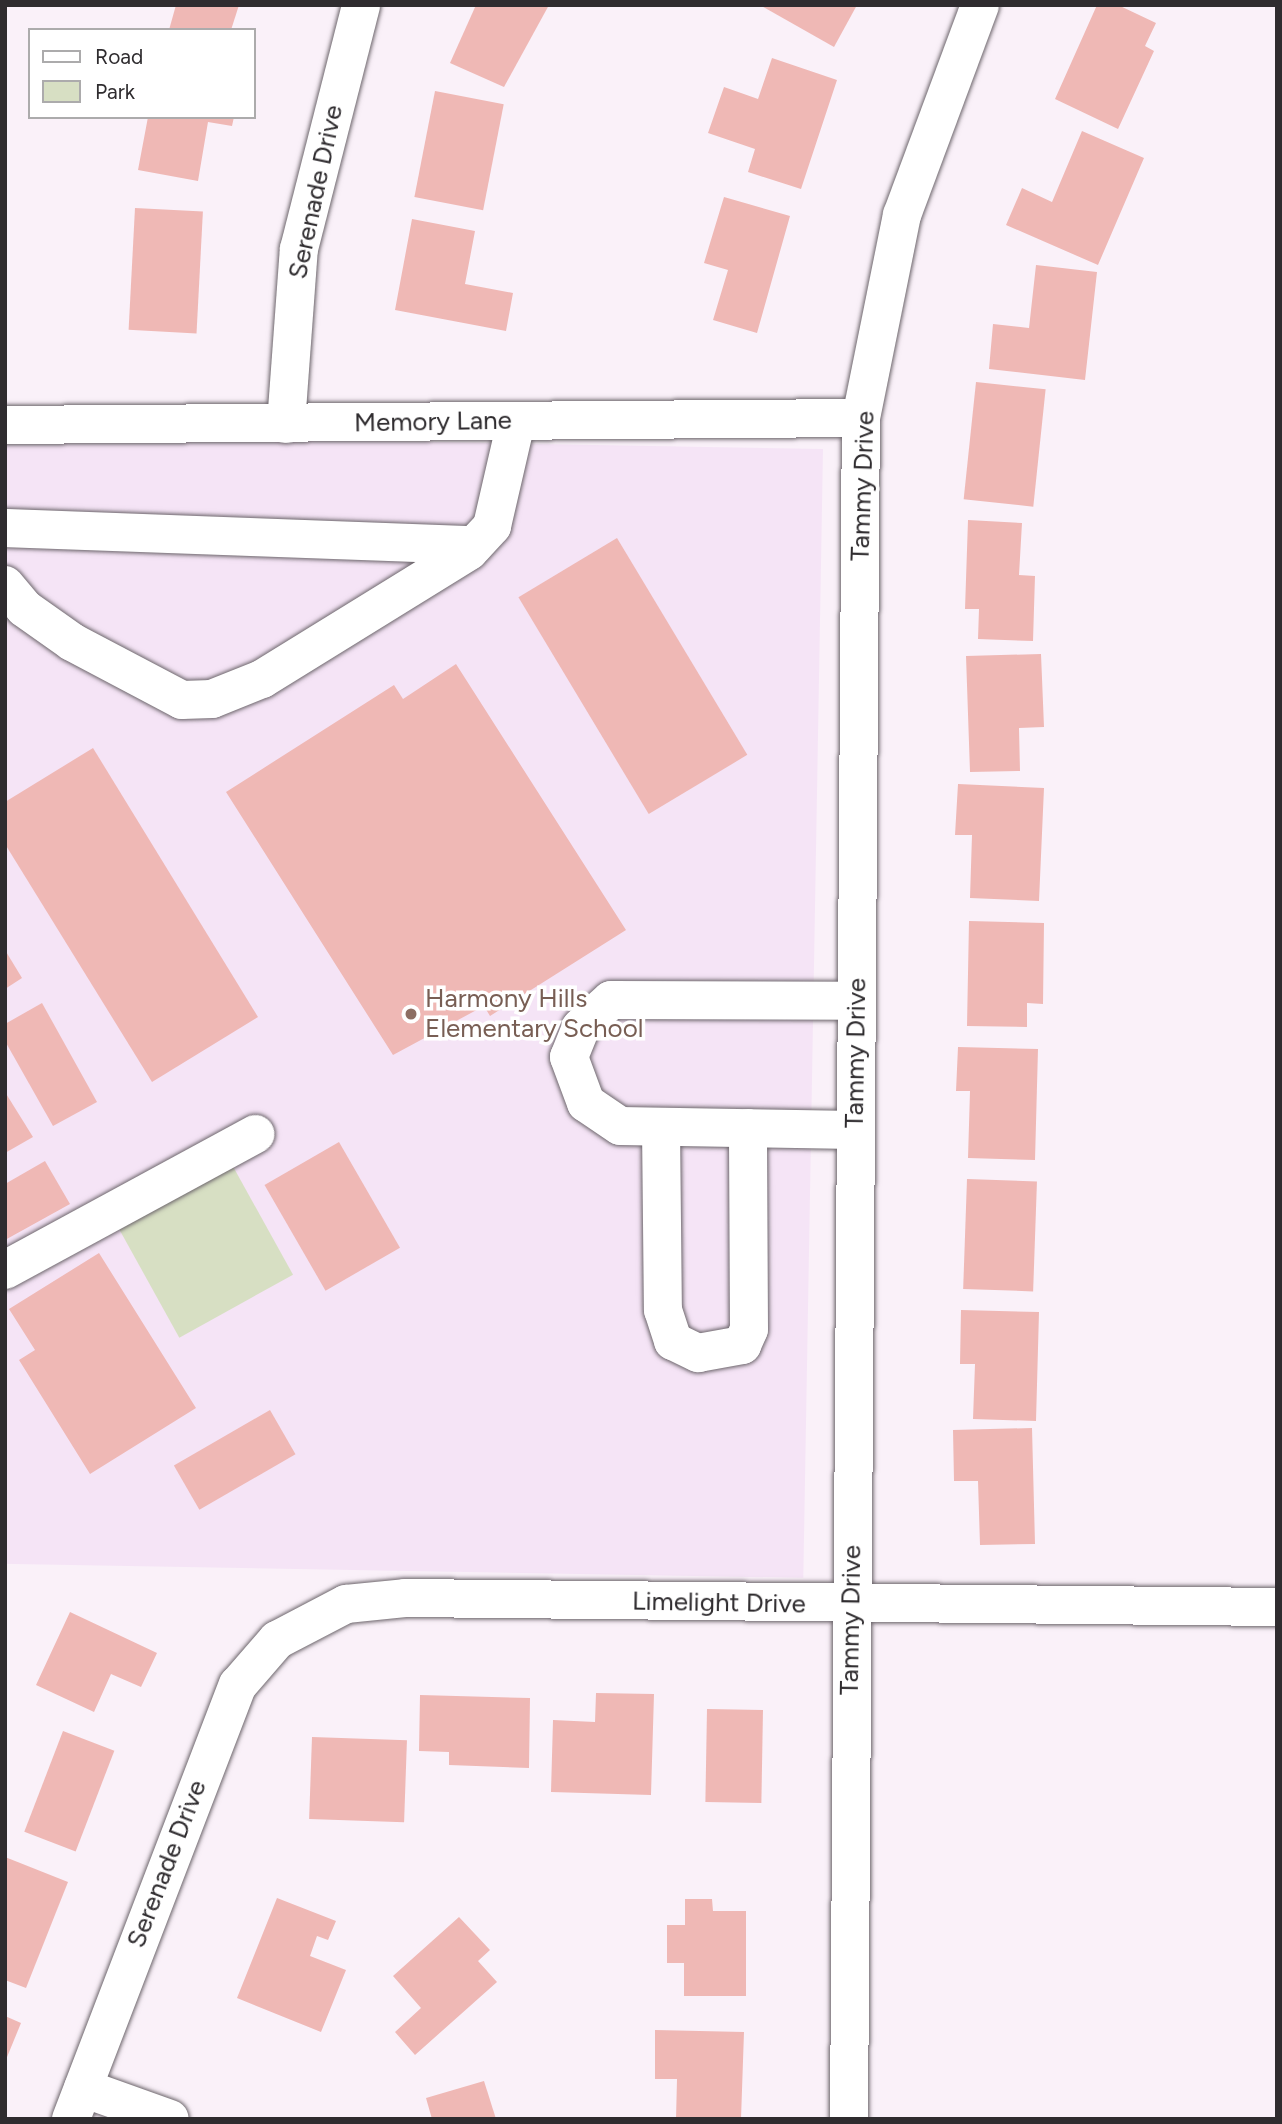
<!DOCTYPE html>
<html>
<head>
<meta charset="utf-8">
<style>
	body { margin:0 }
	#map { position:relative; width:1282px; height:2124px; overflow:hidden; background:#faf1f9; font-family:Figtree,sans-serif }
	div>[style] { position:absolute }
	.education>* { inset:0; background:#f5e4f6; transform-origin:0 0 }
	.green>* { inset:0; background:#d7dfc3; transform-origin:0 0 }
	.building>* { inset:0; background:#efb8b5; transform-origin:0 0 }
	.roads { filter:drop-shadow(0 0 2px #6d666c) drop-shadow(0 0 2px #6d666c) }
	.minor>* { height:38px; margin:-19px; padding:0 19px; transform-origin:19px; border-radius:19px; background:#fff }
	.dots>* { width:19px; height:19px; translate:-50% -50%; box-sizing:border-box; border:4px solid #fff; border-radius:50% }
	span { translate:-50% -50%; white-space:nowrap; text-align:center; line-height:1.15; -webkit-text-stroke:7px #fff; paint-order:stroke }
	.street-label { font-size:26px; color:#2f2c2f }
	.education-label { font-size:26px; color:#785e54 }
	.left { translate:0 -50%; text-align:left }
	.frame { position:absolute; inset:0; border:7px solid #2f2c2f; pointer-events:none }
	.legend { position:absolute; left:28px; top:28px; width:228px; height:91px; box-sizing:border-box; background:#fff; border:2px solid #acabac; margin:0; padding:9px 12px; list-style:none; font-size:21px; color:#2f2c2f }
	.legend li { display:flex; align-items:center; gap:14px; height:35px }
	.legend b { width:35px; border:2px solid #acabac }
</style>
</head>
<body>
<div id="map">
	<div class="education">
		<div style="left:823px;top:449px;width:1129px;height:818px;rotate:91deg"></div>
	</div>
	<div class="green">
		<div style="left:230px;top:1161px;width:130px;height:130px;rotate:61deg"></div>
	</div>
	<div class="building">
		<div style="clip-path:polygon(176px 5px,239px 5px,231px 30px,169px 30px)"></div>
		<div style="clip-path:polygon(476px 5px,549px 5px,504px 87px,450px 63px)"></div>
		<div style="clip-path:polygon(760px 5px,857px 5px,834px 47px)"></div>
		<div style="clip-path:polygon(1097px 5px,1118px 5px,1156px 23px,1145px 46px,1154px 51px,1118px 129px,1055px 99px)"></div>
		<div style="clip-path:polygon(772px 58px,837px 80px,801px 189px,748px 172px,755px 149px,708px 133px,724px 87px,758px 99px)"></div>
		<div style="left:435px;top:91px;width:70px;height:108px;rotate:11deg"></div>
		<div style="clip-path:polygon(148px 117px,234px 117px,232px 126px,208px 122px,198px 181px,138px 170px)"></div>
		<div style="clip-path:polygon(1082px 131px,1144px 158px,1098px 265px,1006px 225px,1022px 188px,1052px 202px)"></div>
		<div style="clip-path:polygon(724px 197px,790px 216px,757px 333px,713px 320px,728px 270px,704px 263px)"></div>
		<div style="left:135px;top:208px;width:68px;height:122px;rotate:3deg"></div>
		<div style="clip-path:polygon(412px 219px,475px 231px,465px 284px,513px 293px,506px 331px,395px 310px)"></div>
		<div style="clip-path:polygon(1036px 265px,1097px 272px,1085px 380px,989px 369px,993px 324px,1029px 328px)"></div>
		<div style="left:976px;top:382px;width:70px;height:118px;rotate:6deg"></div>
		<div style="clip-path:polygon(968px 520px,1022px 523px,1019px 575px,1035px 576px,1033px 641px,978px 639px,979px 609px,965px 609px)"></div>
		<div style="left:617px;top:538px;width:253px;height:115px;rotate:59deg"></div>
		<div style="clip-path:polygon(1041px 654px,1044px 727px,1019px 728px,1020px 771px,970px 772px,966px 656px)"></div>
		<div style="clip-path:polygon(456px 664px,626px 930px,490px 1016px,484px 1006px,393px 1055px,226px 792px,394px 685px,403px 699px)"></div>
		<div style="clip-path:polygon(93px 748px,258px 1017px,152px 1082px,5px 844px,5px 802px)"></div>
		<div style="clip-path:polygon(958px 784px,1044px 788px,1039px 901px,970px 898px,972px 835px,955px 835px)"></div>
		<div style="clip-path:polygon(969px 921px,1044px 923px,1043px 1004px,1027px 1003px,1027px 1027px,967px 1026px)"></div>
		<div style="clip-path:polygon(5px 950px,22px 978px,5px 989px)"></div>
		<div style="clip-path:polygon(42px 1003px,97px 1102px,53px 1126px,5px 1041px,5px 1024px)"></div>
		<div style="clip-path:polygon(958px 1047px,1038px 1049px,1035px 1160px,968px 1158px,970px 1091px,956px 1091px)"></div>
		<div style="clip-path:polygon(5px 1092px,33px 1137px,5px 1153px)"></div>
		<div style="left:339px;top:1142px;width:122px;height:86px;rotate:60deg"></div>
		<div style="clip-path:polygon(45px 1161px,70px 1204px,5px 1240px,5px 1184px)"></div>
		<div style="left:967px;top:1179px;width:70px;height:110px;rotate:2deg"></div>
		<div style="clip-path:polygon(99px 1253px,196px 1408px,90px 1474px,19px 1360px,35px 1350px,9px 1309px)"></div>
		<div style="clip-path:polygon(961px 1310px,1039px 1312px,1036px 1421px,973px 1419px,975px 1364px,960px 1364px)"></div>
		<div style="left:270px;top:1410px;width:51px;height:111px;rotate:60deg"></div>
		<div style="clip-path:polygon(1032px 1428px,1035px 1544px,980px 1545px,978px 1481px,954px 1481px,953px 1430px)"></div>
		<div style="clip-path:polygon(70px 1612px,157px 1653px,141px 1687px,111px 1674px,94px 1712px,36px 1685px)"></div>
		<div style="clip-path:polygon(596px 1693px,654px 1694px,651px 1795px,551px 1792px,553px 1720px,595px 1722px)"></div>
		<div style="clip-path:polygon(420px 1695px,530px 1698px,529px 1768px,449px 1765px,449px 1752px,419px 1751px)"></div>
		<div style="left:707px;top:1709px;width:56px;height:93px;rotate:1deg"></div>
		<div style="left:63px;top:1731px;width:55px;height:108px;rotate:21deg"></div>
		<div style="left:312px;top:1737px;width:95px;height:82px;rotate:2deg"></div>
		<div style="clip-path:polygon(5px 1857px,68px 1882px,26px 1988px,5px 1980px)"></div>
		<div style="clip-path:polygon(277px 1898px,336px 1921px,328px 1940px,317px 1936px,310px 1956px,346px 1970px,321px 2032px,237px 1998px)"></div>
		<div style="clip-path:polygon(685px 1899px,712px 1899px,713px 1911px,746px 1911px,746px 1996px,684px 1996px,684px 1963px,667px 1963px,667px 1925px,685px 1925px)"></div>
		<div style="clip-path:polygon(459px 1917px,490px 1950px,478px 1961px,497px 1982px,415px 2055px,395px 2032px,421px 2008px,393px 1976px)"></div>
		<div style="clip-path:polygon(5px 2016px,21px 2023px,5px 2062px)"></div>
		<div style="clip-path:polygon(655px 2030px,744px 2032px,741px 2119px,676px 2119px,677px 2079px,655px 2079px)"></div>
		<div style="clip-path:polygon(484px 2081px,496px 2119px,432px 2119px,426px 2098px)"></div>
	</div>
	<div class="roads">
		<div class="minor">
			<div style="left:286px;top:424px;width:175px;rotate:-85.8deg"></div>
			<div style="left:299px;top:249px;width:252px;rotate:-75.7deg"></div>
			<div style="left:5px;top:425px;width:856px;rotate:-0.47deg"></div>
			<div style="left:5px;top:528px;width:469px;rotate:2.1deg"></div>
			<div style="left:5px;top:585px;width:30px;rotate:50deg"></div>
			<div style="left:24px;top:608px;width:59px;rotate:35.3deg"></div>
			<div style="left:72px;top:642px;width:124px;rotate:27.8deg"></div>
			<div style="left:182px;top:700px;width:30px;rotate:-2deg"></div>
			<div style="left:212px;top:699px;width:54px;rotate:-21.8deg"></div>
			<div style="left:262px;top:679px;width:243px;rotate:-31.7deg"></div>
			<div style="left:469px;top:551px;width:34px;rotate:-47deg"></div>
			<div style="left:492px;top:526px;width:107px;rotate:-77deg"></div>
			<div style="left:661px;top:1127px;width:183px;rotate:89.4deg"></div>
			<div style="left:663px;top:1310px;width:33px;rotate:72deg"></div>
			<div style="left:673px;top:1341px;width:28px;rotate:26deg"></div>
			<div style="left:698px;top:1353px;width:45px;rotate:-10.3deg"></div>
			<div style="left:742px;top:1345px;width:17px;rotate:-66deg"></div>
			<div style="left:749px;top:1329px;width:201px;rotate:-90.3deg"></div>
			<div style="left:855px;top:1130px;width:235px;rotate:-179deg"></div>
			<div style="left:620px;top:1126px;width:41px;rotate:-145.9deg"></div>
			<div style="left:586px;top:1103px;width:49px;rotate:-110.3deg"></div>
			<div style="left:569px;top:1057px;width:32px;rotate:-68deg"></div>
			<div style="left:581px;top:1027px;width:40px;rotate:-42deg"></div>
			<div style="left:611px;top:1000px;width:245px;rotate:0.2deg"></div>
			<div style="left:5px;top:1270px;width:285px;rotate:-28.5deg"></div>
			<div style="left:83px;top:2088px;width:92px;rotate:19.6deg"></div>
			<div style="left:71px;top:2119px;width:465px;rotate:-69deg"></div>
			<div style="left:238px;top:1685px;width:60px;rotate:-49.1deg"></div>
			<div style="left:277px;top:1640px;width:78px;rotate:-27.6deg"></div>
			<div style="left:346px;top:1604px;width:59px;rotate:-5.8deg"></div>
			<div style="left:405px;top:1598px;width:872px;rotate:0.59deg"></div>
			<div style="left:849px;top:2119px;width:1701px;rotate:-89.6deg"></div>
			<div style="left:861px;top:418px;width:207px;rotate:-78.6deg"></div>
			<div style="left:902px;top:215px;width:224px;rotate:-69.6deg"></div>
		</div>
	</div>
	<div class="dots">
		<div style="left:411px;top:1014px;background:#8d6e63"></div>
	</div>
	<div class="street-label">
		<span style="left:316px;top:192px;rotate:-78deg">Serenade Drive</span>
		<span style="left:433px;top:422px;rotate:-1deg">Memory Lane</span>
		<span style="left:863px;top:486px;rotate:-88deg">Tammy Drive</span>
		<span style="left:856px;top:1053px;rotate:-89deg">Tammy Drive</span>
		<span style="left:719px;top:1603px;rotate:1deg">Limelight Drive</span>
		<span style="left:851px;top:1620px;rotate:-89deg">Tammy Drive</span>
		<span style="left:167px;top:1864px;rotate:-69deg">Serenade Drive</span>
	</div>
	<div class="education-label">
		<span class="left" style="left:425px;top:1014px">Harmony Hills<br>Elementary School</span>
	</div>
	<div class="frame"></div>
	<ul class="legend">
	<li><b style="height:9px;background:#fff"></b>Road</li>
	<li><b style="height:19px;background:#d7dfc3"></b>Park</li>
	</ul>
</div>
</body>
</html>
